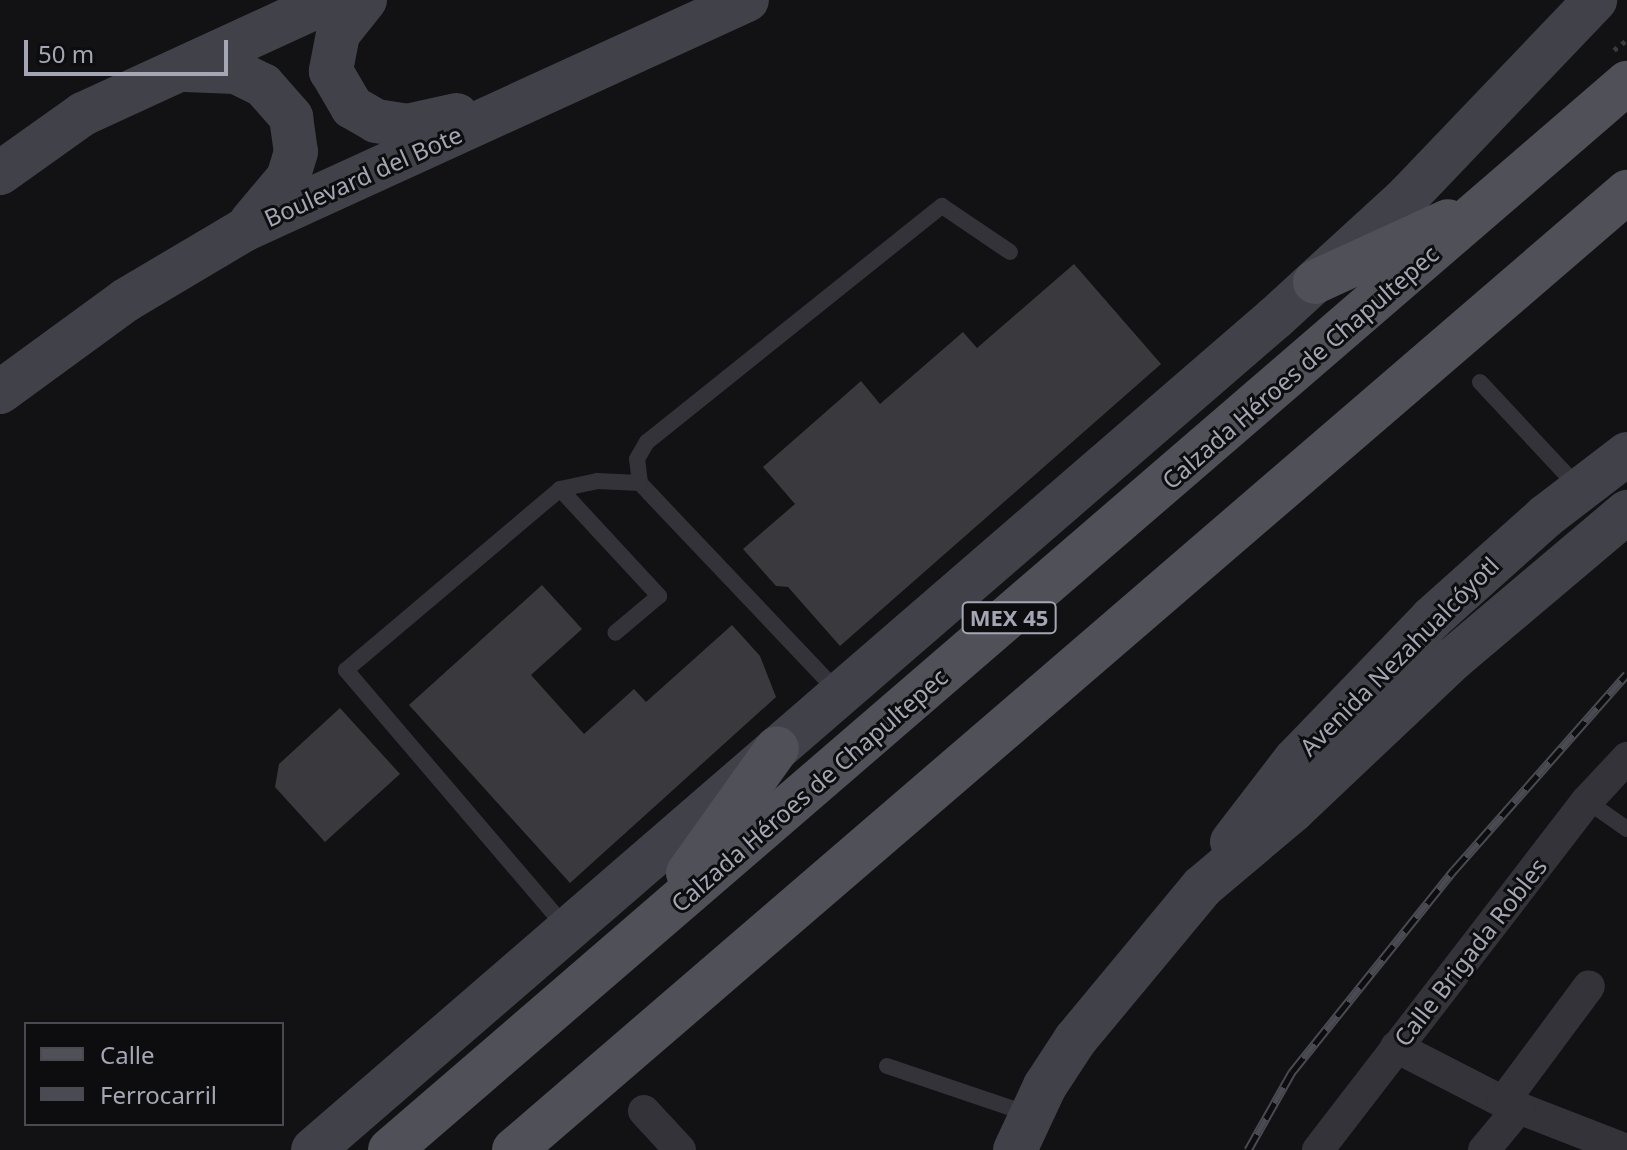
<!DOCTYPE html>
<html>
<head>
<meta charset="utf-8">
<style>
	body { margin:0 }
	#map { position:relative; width:1627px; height:1150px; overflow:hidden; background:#121214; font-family:"Noto Sans",sans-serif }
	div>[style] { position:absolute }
	.building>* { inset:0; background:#3a3a3e }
	.path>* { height:5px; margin-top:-2.5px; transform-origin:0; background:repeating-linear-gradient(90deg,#393a40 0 4px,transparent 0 10px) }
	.lane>* { height:16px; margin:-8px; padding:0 8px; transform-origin:8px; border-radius:8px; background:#333339 }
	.street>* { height:32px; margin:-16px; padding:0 16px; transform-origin:16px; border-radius:16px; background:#333339 }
	.secondary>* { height:44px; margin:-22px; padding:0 22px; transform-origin:22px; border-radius:22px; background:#414249 }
	.primary>* { height:44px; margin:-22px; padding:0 22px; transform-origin:22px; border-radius:22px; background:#4f5058 }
	.rail>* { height:9px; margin-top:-4.5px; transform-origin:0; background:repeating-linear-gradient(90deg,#0d0d0f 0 18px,#4a4b52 0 36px); box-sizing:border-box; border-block:2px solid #4a4b52 }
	span { translate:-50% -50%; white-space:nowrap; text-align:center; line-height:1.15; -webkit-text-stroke:6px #0d0d0f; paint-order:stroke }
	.shield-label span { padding:2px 6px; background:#0d0d0f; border:2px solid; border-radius:6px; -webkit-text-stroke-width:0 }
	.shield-label { font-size:22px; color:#a4a6b4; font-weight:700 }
	.street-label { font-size:24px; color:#a4a6b4 }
	.legend { position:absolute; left:24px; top:1022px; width:260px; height:104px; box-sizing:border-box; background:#0d0d0f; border:2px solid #494a51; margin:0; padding:10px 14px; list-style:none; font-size:24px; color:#a4a6b4 }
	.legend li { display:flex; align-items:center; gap:16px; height:40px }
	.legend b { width:40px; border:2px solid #494a51 }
	.scale { position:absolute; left:24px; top:40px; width:204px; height:36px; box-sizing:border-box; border:4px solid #a4a6b4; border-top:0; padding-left:10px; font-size:24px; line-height:28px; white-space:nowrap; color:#a4a6b4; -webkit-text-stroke:6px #0d0d0f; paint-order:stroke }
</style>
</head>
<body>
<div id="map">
	<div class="building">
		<div style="clip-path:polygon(1074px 264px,1161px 364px,840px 646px,788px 587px,776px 586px,743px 549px,795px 504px,763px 467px,861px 381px,880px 404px,963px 332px,977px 348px)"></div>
		<div style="clip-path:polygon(542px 585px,582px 629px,531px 675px,584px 734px,634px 689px,646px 702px,732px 625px,760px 656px,776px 697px,570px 883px,409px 705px)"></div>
		<div style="clip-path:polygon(340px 708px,400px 774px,325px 842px,275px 787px,279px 764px)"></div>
	</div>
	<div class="path">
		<div style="left:1614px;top:50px;width:16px;rotate:-38deg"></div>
	</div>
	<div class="lane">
		<div style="left:1480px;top:382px;width:145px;rotate:47deg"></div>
		<div style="left:560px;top:489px;width:146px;rotate:47.2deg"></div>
		<div style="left:659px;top:596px;width:57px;rotate:139.9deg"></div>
		<div style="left:839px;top:693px;width:289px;rotate:-133.5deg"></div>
		<div style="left:640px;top:483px;width:24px;rotate:-97deg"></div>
		<div style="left:637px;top:459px;width:20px;rotate:-60deg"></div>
		<div style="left:647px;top:442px;width:378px;rotate:-38.7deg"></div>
		<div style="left:942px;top:206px;width:82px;rotate:34.1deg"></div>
		<div style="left:1587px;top:801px;width:49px;rotate:35deg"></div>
		<div style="left:568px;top:930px;width:342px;rotate:-130.5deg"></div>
		<div style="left:346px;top:670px;width:280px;rotate:-40.2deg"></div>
		<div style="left:560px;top:489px;width:38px;rotate:-12deg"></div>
		<div style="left:597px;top:481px;width:43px;rotate:2.7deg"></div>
		<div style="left:887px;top:1066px;width:150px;rotate:18.7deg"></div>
	</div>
	<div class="street">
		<div style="left:1396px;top:1047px;width:120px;rotate:27.2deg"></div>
		<div style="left:1503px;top:1102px;width:133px;rotate:21.2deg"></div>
		<div style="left:1503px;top:1102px;width:144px;rotate:-53.4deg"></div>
		<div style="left:644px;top:1111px;width:53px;rotate:47.3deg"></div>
		<div style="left:1318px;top:1150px;width:441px;rotate:-52.4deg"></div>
		<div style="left:1587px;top:801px;width:59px;rotate:-47.1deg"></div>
		<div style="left:1484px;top:1150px;width:55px;rotate:-50.2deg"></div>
	</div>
	<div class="secondary">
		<div style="left:365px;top:0;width:43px;rotate:128.5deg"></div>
		<div style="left:338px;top:34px;width:38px;rotate:101deg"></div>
		<div style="left:331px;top:71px;width:42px;rotate:59.7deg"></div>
		<div style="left:352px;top:107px;width:28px;rotate:30deg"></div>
		<div style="left:376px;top:121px;width:31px;rotate:9deg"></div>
		<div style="left:407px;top:126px;width:51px;rotate:-12.4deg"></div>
		<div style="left:186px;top:70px;width:50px;rotate:2.3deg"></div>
		<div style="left:236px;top:72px;width:30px;rotate:26deg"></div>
		<div style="left:263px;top:85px;width:43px;rotate:48.8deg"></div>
		<div style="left:291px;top:117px;width:35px;rotate:82deg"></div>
		<div style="left:296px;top:152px;width:27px;rotate:107deg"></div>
		<div style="left:288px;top:178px;width:57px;rotate:130.1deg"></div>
		<div style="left:0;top:173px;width:102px;rotate:-35.4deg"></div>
		<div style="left:83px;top:114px;width:273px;rotate:-24.7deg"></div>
		<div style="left:0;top:392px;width:156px;rotate:-36.1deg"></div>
		<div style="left:126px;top:300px;width:137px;rotate:-30.7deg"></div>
		<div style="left:244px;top:230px;width:553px;rotate:-24.57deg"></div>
		<div style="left:1232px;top:842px;width:103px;rotate:-52.5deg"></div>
		<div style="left:1295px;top:760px;width:197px;rotate:-46deg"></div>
		<div style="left:1432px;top:618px;width:153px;rotate:-41.8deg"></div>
		<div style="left:1546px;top:516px;width:102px;rotate:-37.4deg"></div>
		<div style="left:313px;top:1150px;width:1272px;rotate:-40.86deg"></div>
		<div style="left:1275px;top:318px;width:180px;rotate:-42.5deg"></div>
		<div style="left:1408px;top:196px;width:271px;rotate:-46.3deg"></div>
		<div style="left:1015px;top:1150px;width:71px;rotate:-64.9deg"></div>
		<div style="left:1045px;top:1086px;width:55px;rotate:-56.9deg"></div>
		<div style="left:1075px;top:1040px;width:199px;rotate:-50.3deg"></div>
		<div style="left:1202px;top:887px;width:118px;rotate:-40.2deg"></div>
		<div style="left:1292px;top:811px;width:221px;rotate:-43.4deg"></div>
		<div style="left:1453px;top:659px;width:228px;rotate:-40.2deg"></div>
	</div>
	<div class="primary">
		<div style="left:1315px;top:282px;width:146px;rotate:-24.6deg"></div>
		<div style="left:688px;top:873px;width:153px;rotate:-54.5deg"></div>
		<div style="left:390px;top:1150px;width:1634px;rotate:-40.78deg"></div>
		<div style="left:514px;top:1150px;width:1469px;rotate:-40.72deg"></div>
	</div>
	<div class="rail">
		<div style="left:1248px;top:1150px;width:90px;rotate:-60.6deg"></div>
		<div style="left:1292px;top:1072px;width:259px;rotate:-51.3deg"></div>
		<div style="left:1454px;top:870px;width:261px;rotate:-48.6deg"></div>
	</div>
	<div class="shield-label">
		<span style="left:1009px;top:618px">MEX 45</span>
	</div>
	<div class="street-label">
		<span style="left:363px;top:176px;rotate:-24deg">Boulevard del Bote</span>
		<span style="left:1300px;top:367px;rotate:-41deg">Calzada Héroes de Chapultepec</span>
		<span style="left:1399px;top:656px;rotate:-45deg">Avenida Nezahualcóyotl</span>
		<span style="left:809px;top:790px;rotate:-41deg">Calzada Héroes de Chapultepec</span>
		<span style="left:1470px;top:952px;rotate:-52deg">Calle Brigada Robles</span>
	</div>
	<ul class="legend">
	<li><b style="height:10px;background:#4f5058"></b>Calle</li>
	<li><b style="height:10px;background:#4a4b52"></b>Ferrocarril</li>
	</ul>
	<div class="scale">50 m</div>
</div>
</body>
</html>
